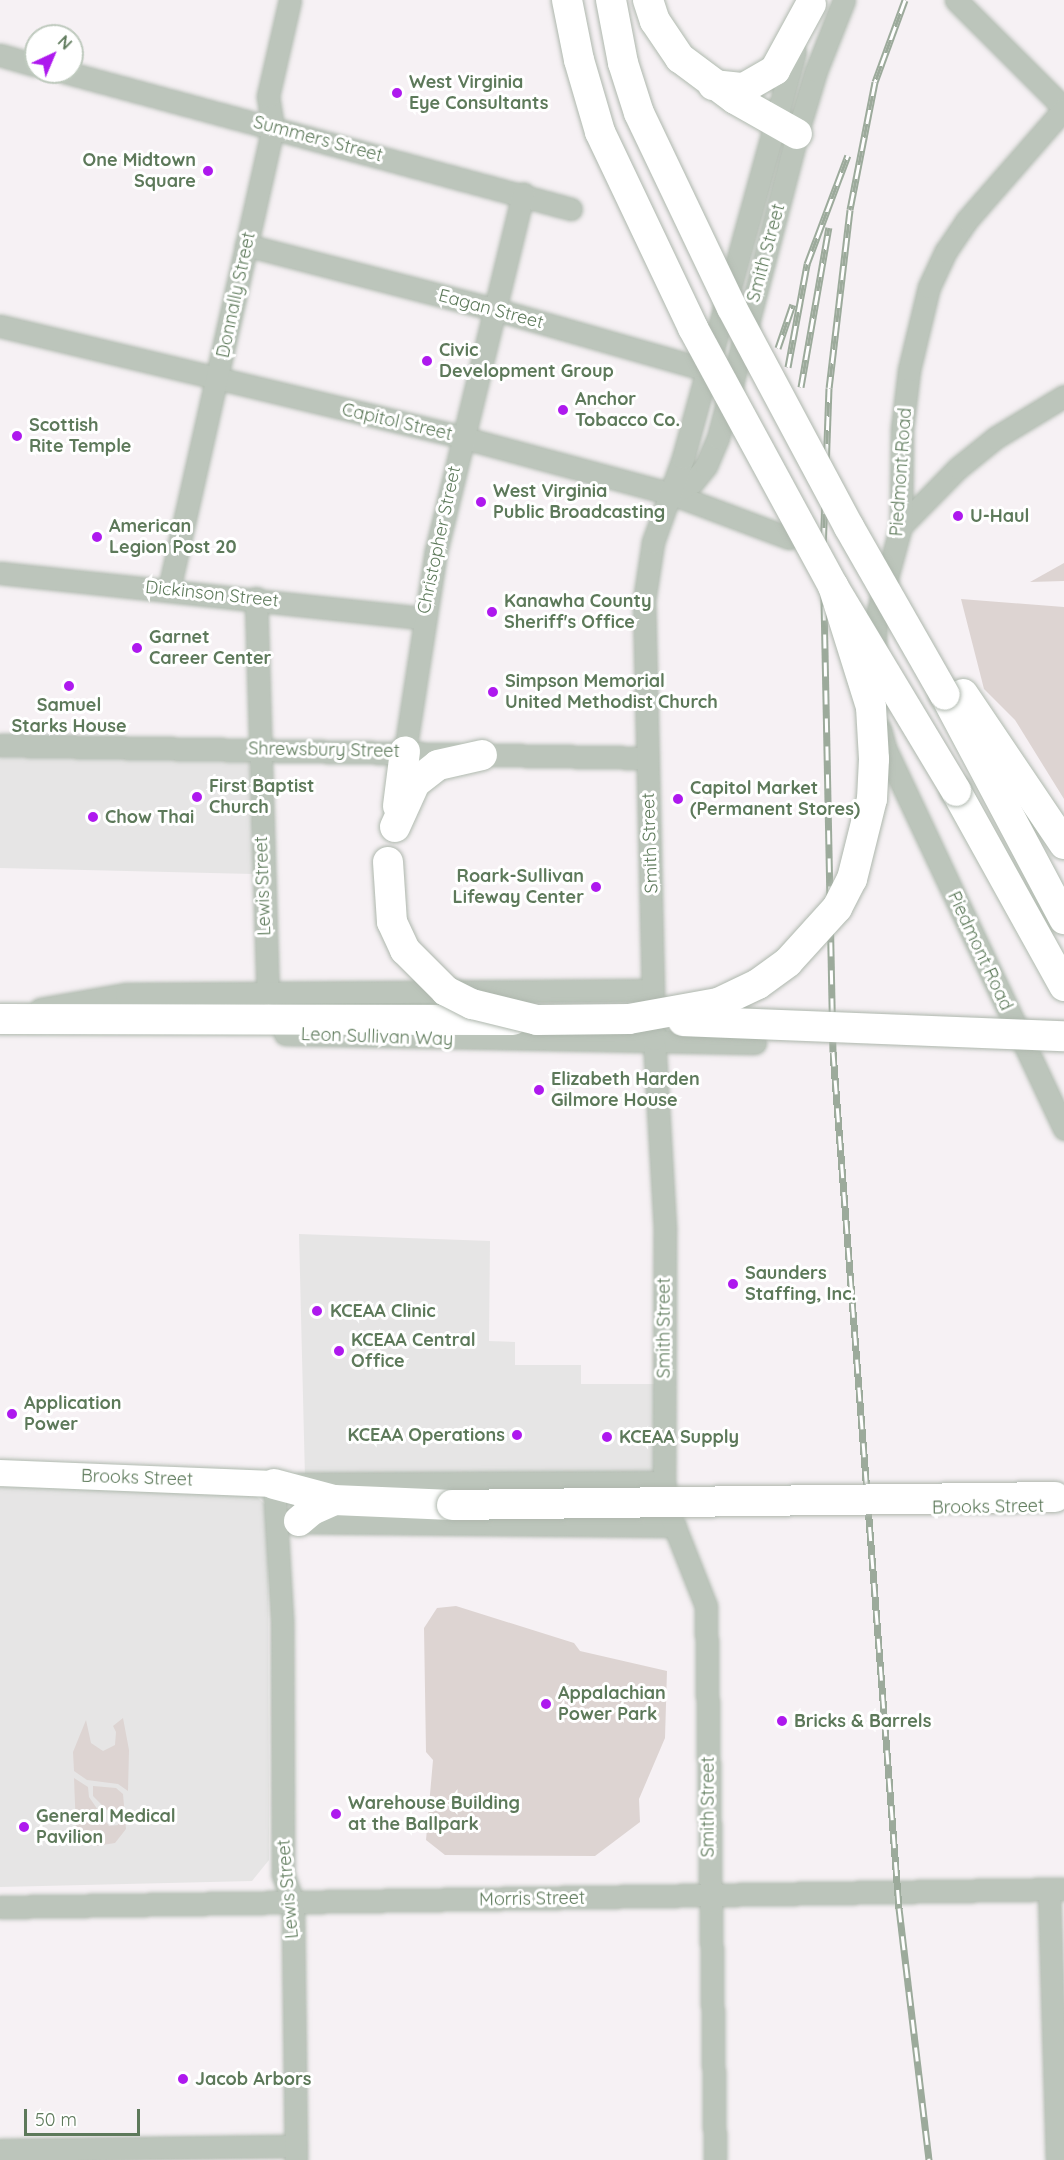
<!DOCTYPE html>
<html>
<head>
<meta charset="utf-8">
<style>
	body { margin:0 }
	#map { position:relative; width:1064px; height:2160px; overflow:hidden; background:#f6f1f4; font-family:Quicksand,sans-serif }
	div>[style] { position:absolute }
	.built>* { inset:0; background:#e6e5e5 }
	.green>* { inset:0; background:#ddd4d2 }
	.roads { filter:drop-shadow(0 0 2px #b0baaf) drop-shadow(0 0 2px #b0baaf) }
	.minor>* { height:21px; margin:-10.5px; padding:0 10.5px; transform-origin:10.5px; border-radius:10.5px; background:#bcc5bb }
	.major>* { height:26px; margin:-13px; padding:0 13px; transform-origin:13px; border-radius:13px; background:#fff }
	.highway>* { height:30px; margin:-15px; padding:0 15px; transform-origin:15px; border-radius:15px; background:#fff }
	.rail>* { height:7px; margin-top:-3.5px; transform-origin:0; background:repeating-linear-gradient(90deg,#fff 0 14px,#9caa9b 0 28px); box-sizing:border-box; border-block:2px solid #9caa9b }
	.bridges { filter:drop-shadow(0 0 2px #aeb7ad) drop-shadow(0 0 2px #aeb7ad) }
	.highway-bridge>* { height:30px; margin:-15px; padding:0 15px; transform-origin:15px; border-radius:15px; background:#fff }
	.dots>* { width:16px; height:16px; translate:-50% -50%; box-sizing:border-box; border:3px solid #fff; border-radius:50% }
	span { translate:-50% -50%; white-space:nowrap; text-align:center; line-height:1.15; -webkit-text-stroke:6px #fff; paint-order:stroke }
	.poi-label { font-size:18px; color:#5d795a; font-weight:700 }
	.left { translate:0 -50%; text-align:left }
	.right { translate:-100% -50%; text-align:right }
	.street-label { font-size:18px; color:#5d795a }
	.north { position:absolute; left:24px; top:24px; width:60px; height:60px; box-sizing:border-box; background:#fff; border:2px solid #bec9bd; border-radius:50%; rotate:44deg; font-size:16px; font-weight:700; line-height:24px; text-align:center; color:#5d795a }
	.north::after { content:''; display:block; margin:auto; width:21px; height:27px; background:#ae19ee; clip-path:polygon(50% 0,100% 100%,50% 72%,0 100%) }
	.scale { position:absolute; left:24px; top:2109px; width:116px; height:27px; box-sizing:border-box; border:3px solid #5d795a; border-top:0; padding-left:8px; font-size:18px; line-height:21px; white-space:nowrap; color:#5d795a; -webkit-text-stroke:4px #fff; paint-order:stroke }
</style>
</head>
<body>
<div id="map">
	<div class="built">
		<div style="clip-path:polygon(0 756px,249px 760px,258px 869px,253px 874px,0 868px)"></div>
		<div style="clip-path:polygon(299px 1234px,490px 1241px,489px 1341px,515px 1342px,515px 1365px,581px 1365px,581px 1384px,660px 1384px,664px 1477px,305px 1478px)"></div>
		<div style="clip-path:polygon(0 1487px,250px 1491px,268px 1507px,269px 1860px,252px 1881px,0 1887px)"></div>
	</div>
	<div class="green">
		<div style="clip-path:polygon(1064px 563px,1064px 581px,1030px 582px)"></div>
		<div style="clip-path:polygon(961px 599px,1064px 607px,1064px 799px,1015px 720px,984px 689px)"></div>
		<div style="clip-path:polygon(456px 1606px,574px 1643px,580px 1651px,667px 1671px,665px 1738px,639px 1799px,640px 1822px,595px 1856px,445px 1855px,426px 1840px,433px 1760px,426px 1752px,424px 1628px,437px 1608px)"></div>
		<div style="clip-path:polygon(123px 1718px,129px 1750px,128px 1791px,118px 1784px,87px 1780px,74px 1771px,73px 1752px,86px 1720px,91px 1743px,103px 1751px,115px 1745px,116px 1732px,113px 1726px)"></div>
		<div style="clip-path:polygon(74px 1778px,88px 1787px,89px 1797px,109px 1826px,118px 1825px,119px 1815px,107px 1810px,93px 1796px,93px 1786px,116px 1788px,123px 1794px,126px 1829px,115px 1843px,96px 1846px,76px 1830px)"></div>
	</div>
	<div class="roads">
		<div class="minor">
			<div style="left:956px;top:0;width:153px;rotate:45deg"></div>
			<div style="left:0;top:55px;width:37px;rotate:16deg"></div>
			<div style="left:65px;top:72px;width:524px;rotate:15.15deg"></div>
			<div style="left:246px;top:245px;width:256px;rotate:14.5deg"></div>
			<div style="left:494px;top:309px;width:235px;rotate:16deg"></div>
			<div style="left:0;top:326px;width:474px;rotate:13.5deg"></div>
			<div style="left:461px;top:437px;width:219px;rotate:15.1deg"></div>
			<div style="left:672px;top:494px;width:125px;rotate:20.6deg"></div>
			<div style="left:672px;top:494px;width:24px;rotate:-30deg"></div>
			<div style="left:693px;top:482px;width:21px;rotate:-51deg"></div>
			<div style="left:706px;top:466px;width:30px;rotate:-67deg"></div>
			<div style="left:718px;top:438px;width:314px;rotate:-75.4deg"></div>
			<div style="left:797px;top:134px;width:66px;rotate:-73.2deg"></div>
			<div style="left:816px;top:71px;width:76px;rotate:-68.5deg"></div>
			<div style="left:901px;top:526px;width:81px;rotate:-45.5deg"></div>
			<div style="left:958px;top:468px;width:48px;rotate:-39deg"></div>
			<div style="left:995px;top:438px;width:81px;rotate:-31.3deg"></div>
			<div style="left:0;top:573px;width:425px;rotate:6.1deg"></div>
			<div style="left:169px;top:589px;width:473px;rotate:-77.3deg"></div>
			<div style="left:273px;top:128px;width:32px;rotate:-99deg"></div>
			<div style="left:268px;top:96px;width:98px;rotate:-77.1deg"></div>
			<div style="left:256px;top:598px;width:396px;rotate:88.3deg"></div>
			<div style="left:874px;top:657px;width:39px;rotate:-87deg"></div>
			<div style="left:876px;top:618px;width:95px;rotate:-74.8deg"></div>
			<div style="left:901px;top:526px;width:97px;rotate:-89.4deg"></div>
			<div style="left:902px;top:429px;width:59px;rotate:-83.2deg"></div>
			<div style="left:909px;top:370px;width:85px;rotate:-76.5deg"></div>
			<div style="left:929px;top:287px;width:40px;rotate:-65deg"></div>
			<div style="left:946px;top:251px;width:37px;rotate:-56deg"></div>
			<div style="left:967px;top:220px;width:147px;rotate:-48.9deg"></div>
			<div style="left:880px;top:729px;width:20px;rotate:75deg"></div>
			<div style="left:885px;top:748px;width:421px;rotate:64.8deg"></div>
			<div style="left:0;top:745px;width:647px;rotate:1.15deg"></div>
			<div style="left:405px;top:751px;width:202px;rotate:-81.2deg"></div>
			<div style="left:436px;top:551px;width:368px;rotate:-76.3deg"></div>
			<div style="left:40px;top:1009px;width:87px;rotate:-9.9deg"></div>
			<div style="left:126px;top:994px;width:527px;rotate:-0.43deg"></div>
			<div style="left:285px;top:1034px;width:470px;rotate:1.1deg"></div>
			<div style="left:298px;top:1522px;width:377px;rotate:0.6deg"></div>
			<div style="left:1049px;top:1890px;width:270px;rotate:88.3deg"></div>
			<div style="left:0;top:1907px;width:1064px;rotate:-0.97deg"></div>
			<div style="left:0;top:2150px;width:296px;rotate:-0.8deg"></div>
			<div style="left:296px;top:2160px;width:258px;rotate:-90.7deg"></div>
			<div style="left:293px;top:1902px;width:30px;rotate:-110deg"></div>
			<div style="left:283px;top:1874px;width:255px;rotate:-90.2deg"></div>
			<div style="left:282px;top:1619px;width:135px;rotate:-93.4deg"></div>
			<div style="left:274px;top:1484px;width:390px;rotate:-0.3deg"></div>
			<div style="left:715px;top:2160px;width:554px;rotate:-90.93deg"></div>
			<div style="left:706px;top:1606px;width:103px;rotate:-111.6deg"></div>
			<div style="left:668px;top:1510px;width:28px;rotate:-98deg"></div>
			<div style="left:664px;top:1482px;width:253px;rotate:-89.8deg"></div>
			<div style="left:665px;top:1229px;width:190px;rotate:-93.3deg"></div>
			<div style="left:654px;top:1039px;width:438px;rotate:-91.3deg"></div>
			<div style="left:644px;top:601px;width:60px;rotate:-81.3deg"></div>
			<div style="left:653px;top:542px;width:89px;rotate:-70.3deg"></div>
			<div style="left:683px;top:458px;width:421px;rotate:-74.6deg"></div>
		</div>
		<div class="major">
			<div style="left:0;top:1473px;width:274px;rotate:2.3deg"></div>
		</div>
		<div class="highway">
			<div style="left:648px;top:0;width:22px;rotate:72deg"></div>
			<div style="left:655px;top:21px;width:45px;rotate:56deg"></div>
			<div style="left:680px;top:58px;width:69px;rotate:36.7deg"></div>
			<div style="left:735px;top:99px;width:71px;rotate:29.4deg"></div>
			<div style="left:713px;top:85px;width:31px;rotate:6deg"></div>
			<div style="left:744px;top:88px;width:36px;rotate:-30deg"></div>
			<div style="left:775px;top:70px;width:75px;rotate:-61.4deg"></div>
			<div style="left:963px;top:694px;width:181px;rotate:56deg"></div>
			<div style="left:945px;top:695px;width:254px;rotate:62deg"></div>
			<div style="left:956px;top:791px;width:223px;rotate:61deg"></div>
			<div style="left:398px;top:806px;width:55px;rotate:-82.7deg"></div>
			<div style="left:395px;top:827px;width:48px;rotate:-65.6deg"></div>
			<div style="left:415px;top:783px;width:29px;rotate:-38deg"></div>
			<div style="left:438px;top:765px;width:45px;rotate:-12.8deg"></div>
			<div style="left:0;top:1019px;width:513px;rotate:0.11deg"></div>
			<div style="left:274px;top:1484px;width:62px;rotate:14.9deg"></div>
			<div style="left:334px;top:1500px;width:118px;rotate:2.4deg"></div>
			<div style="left:299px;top:1521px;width:17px;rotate:-40deg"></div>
			<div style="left:312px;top:1510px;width:24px;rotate:-24deg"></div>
		</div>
	</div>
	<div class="rail">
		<div style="left:905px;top:0;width:87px;rotate:110.1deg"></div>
		<div style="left:875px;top:82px;width:130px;rotate:101.1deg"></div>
		<div style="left:850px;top:210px;width:179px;rotate:96.7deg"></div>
		<div style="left:829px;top:388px;width:162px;rotate:92.1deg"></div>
		<div style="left:823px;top:550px;width:502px;rotate:88.86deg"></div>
		<div style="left:833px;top:1052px;width:859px;rotate:85.59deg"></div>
		<div style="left:899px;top:1908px;width:254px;rotate:83.2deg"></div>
		<div style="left:778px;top:348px;width:46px;rotate:-71.2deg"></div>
		<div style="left:788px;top:367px;width:105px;rotate:-79.5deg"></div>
		<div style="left:807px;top:264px;width:116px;rotate:-69.4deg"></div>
		<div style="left:801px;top:387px;width:162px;rotate:-80.1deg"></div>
	</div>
	<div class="bridges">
		<div class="highway-bridge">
			<div style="left:567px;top:0;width:61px;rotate:78.7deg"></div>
			<div style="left:579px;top:60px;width:75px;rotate:73.7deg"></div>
			<div style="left:600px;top:132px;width:217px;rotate:64.6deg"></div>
			<div style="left:693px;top:328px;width:294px;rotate:61.5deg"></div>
			<div style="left:833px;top:586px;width:239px;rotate:59deg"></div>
			<div style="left:611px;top:0;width:64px;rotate:79.2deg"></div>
			<div style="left:623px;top:63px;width:52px;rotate:72.3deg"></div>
			<div style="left:639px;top:113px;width:216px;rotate:64.5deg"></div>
			<div style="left:732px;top:308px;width:248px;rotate:61.9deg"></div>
			<div style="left:849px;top:527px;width:193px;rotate:60.3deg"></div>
			<div style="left:388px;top:862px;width:60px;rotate:86.2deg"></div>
			<div style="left:392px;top:922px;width:31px;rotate:65deg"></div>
			<div style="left:405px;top:950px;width:58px;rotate:45deg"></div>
			<div style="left:446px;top:991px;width:29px;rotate:27deg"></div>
			<div style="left:472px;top:1004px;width:67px;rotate:13.8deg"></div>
			<div style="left:537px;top:1020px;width:92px;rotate:-0.6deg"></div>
			<div style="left:629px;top:1019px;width:90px;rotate:-10.2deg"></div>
			<div style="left:718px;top:1003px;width:44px;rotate:-25.4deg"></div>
			<div style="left:758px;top:984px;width:37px;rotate:-36deg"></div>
			<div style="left:788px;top:962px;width:73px;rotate:-47.8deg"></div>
			<div style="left:837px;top:908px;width:33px;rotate:-63deg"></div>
			<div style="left:852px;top:879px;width:82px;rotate:-76deg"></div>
			<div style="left:872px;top:799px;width:40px;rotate:-87.1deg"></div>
			<div style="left:874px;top:759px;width:52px;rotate:-93.3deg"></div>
			<div style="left:871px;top:707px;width:127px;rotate:-107.4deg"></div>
			<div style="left:683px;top:1021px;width:381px;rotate:2.3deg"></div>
			<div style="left:452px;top:1505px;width:603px;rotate:-0.76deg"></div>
		</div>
	</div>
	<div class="dots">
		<div style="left:397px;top:93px;background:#ae19ee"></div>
		<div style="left:208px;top:171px;background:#ae19ee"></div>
		<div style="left:427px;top:361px;background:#ae19ee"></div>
		<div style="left:563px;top:410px;background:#ae19ee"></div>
		<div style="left:17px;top:436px;background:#ae19ee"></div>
		<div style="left:481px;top:502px;background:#ae19ee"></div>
		<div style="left:958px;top:516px;background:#ae19ee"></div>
		<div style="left:97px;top:537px;background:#ae19ee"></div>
		<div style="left:492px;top:612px;background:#ae19ee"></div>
		<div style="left:137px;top:648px;background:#ae19ee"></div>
		<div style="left:69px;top:686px;background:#ae19ee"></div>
		<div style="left:493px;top:692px;background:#ae19ee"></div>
		<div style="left:197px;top:797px;background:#ae19ee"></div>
		<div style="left:678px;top:799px;background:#ae19ee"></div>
		<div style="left:93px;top:817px;background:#ae19ee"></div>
		<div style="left:596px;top:887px;background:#ae19ee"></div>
		<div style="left:539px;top:1090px;background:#ae19ee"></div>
		<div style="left:733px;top:1284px;background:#ae19ee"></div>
		<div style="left:317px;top:1311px;background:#ae19ee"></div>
		<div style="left:339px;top:1351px;background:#ae19ee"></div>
		<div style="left:12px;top:1414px;background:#ae19ee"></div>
		<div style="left:517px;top:1435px;background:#ae19ee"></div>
		<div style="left:607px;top:1437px;background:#ae19ee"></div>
		<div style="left:546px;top:1704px;background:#ae19ee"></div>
		<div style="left:782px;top:1721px;background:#ae19ee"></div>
		<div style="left:336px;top:1814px;background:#ae19ee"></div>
		<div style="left:24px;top:1827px;background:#ae19ee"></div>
		<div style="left:183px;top:2079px;background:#ae19ee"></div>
	</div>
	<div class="poi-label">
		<span class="left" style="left:409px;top:93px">West Virginia<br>Eye Consultants</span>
		<span class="right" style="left:196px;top:171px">One Midtown<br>Square</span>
		<span class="left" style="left:439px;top:361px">Civic<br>Development Group</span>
		<span class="left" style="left:575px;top:410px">Anchor<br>Tobacco Co.</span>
		<span class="left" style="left:29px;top:436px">Scottish<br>Rite Temple</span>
		<span class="left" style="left:493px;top:502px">West Virginia<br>Public Broadcasting</span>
		<span class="left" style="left:970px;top:516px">U-Haul</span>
		<span class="left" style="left:109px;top:537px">American<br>Legion Post 20</span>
		<span class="left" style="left:504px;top:612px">Kanawha County<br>Sheriff's Office</span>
		<span class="left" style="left:149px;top:648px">Garnet<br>Career Center</span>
		<span class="left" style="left:505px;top:692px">Simpson Memorial<br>United Methodist Church</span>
		<span style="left:69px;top:716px">Samuel<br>Starks House</span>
		<span class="left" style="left:209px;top:797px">First Baptist<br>Church</span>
		<span class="left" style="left:690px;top:799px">Capitol Market<br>(Permanent Stores)</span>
		<span class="left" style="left:105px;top:817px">Chow Thai</span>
		<span class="right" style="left:584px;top:887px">Roark-Sullivan<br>Lifeway Center</span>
		<span class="left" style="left:551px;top:1090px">Elizabeth Harden<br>Gilmore House</span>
		<span class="left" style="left:745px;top:1284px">Saunders<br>Staffing, Inc.</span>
		<span class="left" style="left:330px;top:1311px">KCEAA Clinic</span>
		<span class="left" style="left:351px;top:1351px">KCEAA Central<br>Office</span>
		<span class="left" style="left:24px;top:1414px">Application<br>Power</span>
		<span class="right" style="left:505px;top:1435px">KCEAA Operations</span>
		<span class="left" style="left:619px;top:1437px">KCEAA Supply</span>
		<span class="left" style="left:558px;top:1704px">Appalachian<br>Power Park</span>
		<span class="left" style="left:794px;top:1721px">Bricks &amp; Barrels</span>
		<span class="left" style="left:348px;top:1814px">Warehouse Building<br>at the Ballpark</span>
		<span class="left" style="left:36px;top:1827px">General Medical<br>Pavilion</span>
		<span class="left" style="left:195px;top:2079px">Jacob Arbors</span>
	</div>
	<div class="street-label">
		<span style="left:318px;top:139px;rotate:15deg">Summers Street</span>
		<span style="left:766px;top:253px;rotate:-75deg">Smith Street</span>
		<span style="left:236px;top:295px;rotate:-78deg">Donnally Street</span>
		<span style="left:491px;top:309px;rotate:15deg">Eagan Street</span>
		<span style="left:397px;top:422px;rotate:13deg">Capitol Street</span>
		<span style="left:901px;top:472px;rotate:-86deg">Piedmont Road</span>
		<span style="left:439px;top:540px;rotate:-78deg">Christopher Street</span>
		<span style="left:212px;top:594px;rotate:6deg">Dickinson Street</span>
		<span style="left:324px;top:750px;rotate:1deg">Shrewsbury Street</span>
		<span style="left:650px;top:843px;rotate:-92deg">Smith Street</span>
		<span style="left:263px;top:886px;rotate:-92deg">Lewis Street</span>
		<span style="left:980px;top:951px;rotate:65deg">Piedmont Road</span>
		<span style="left:377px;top:1037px;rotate:2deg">Leon Sullivan Way</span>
		<span style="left:664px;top:1328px;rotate:-90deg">Smith Street</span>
		<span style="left:137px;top:1478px;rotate:2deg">Brooks Street</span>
		<span style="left:988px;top:1507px;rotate:-1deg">Brooks Street</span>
		<span style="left:708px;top:1807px;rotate:-90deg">Smith Street</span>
		<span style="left:288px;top:1889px;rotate:-95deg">Lewis Street</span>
		<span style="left:532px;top:1899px;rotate:-1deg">Morris Street</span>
	</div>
	<div class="north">N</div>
	<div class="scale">50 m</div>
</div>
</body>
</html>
